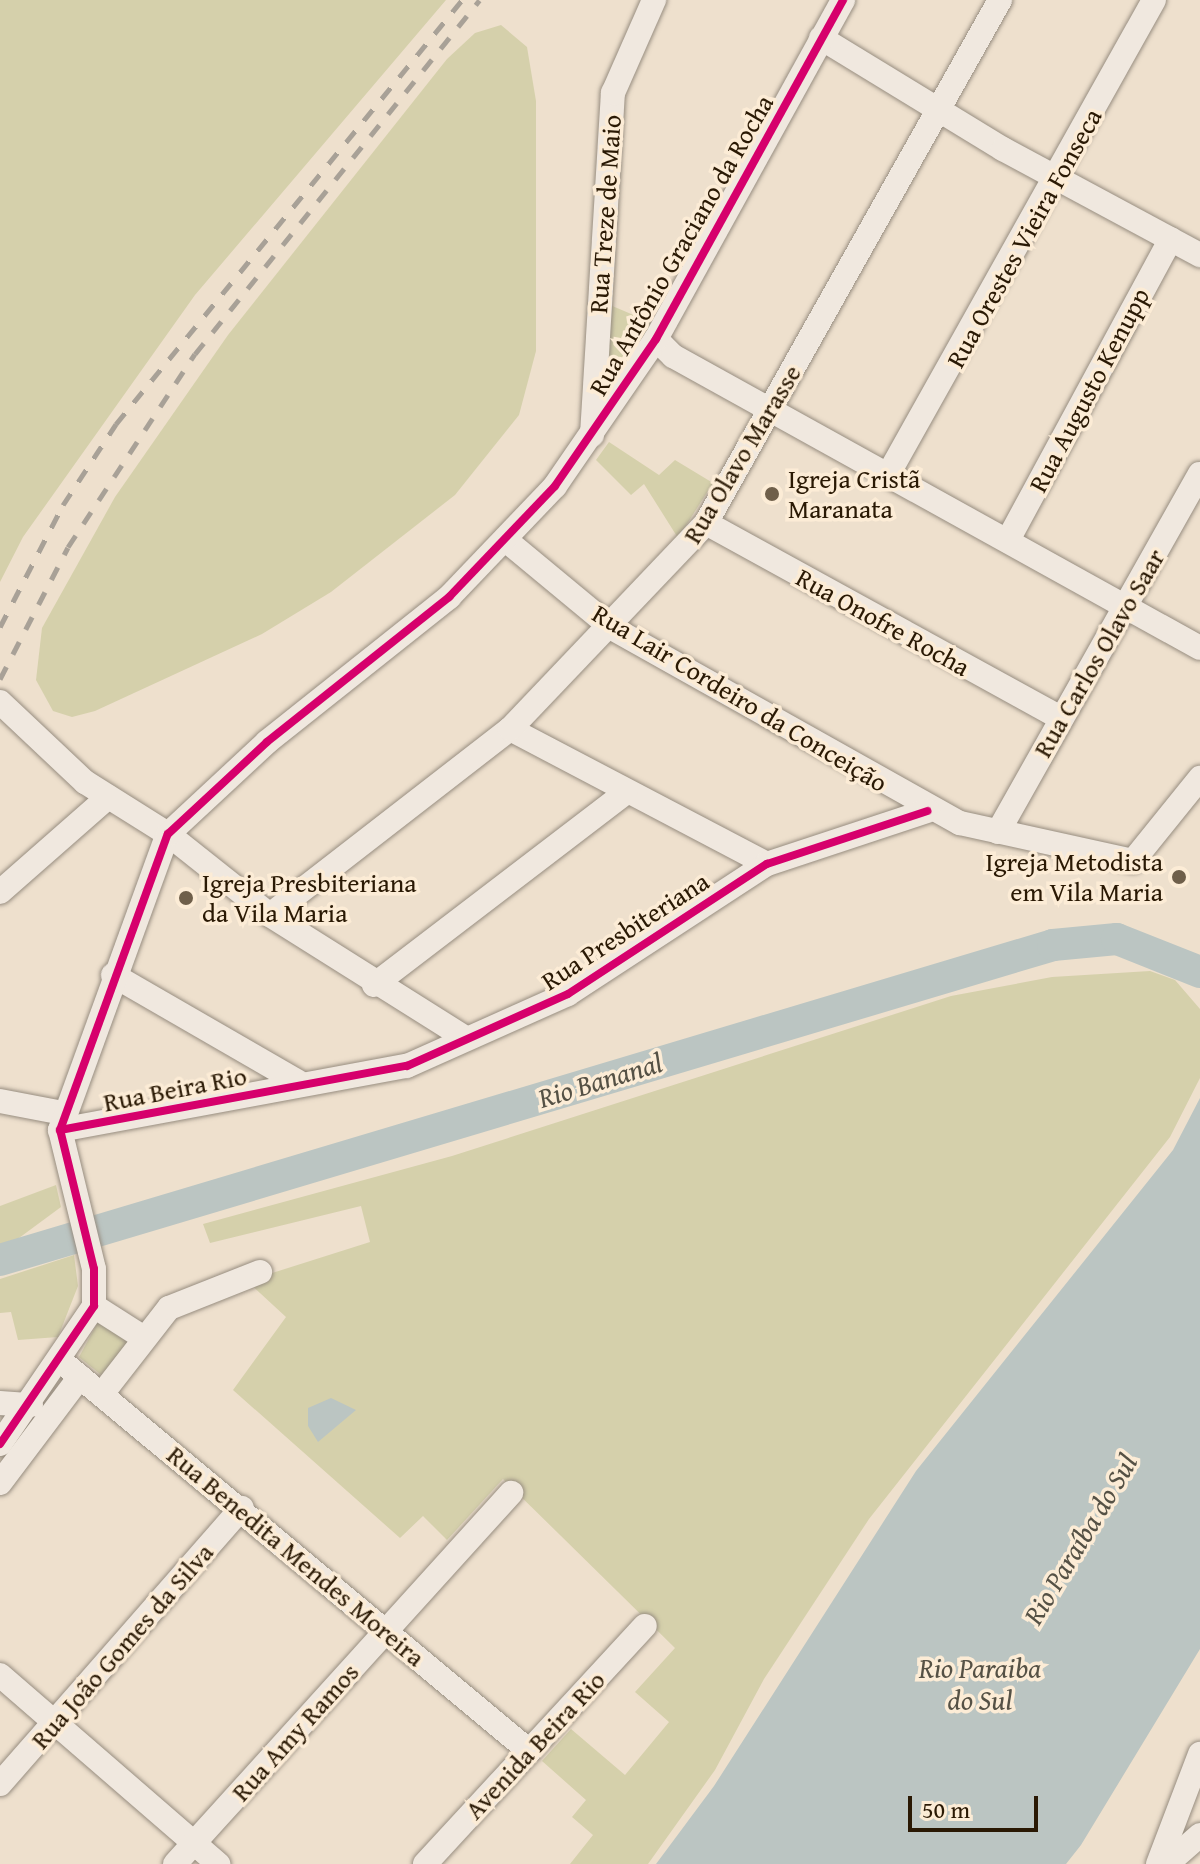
<!DOCTYPE html>
<html>
<head>
<meta charset="utf-8">
<style>
	body { margin:0 }
	#map { position:relative; width:1200px; height:1864px; overflow:hidden; background:#eee0cd; font-family:"Gentium Book Plus",serif }
	div>[style] { position:absolute }
	.green>* { inset:0; background:#d5d0ab }
	.water>* { inset:0; background:#bbc5c2 }
	.river>* { height:32px; margin:-16px; padding:0 16px; transform-origin:16px; border-radius:16px; background:#bbc5c2 }
	.roads { filter:drop-shadow(0 0 2px #978d80) drop-shadow(0 0 2px #978d80) }
	.minor>* { height:24px; margin:-12px; padding:0 12px; transform-origin:12px; border-radius:12px; background:#f0e8df }
	.rail>* { height:5px; margin-top:-2.5px; transform-origin:0; background:repeating-linear-gradient(90deg,#a8a197 0 14px,transparent 0 28px) }
	.cycleway>* { height:8px; margin:-4px; padding:0 4px; transform-origin:4px; border-radius:4px; background:#d6006c }
	.dots>* { width:22px; height:22px; translate:-50% -50%; box-sizing:border-box; border:4px solid #fcecd6; border-radius:50% }
	span { translate:-50% -50%; white-space:nowrap; text-align:center; line-height:1.15; -webkit-text-stroke:7px #fcecd6; paint-order:stroke }
	.street-label { font-size:26px; color:#2a1904 }
	.poi-label { font-size:26px; color:#2a1904 }
	.left { translate:0 -50%; text-align:left }
	.right { translate:-100% -50%; text-align:right }
	.water-label { font-size:28px; color:#555145; font-style:italic }
	.scale { position:absolute; left:908px; top:1796px; width:130px; height:36px; box-sizing:border-box; border:4px solid #2a1904; border-top:0; padding-left:10px; font-size:24px; line-height:28px; white-space:nowrap; color:#2a1904; -webkit-text-stroke:6px #fcecd6; paint-order:stroke }
</style>
</head>
<body>
<div id="map">
	<div class="green">
		<div style="clip-path:polygon(0 0,446px 0,195px 295px,23px 537px,0 582px)"></div>
		<div style="clip-path:polygon(501px 25px,527px 47px,536px 101px,536px 351px,519px 415px,455px 495px,331px 592px,262px 634px,95px 711px,72px 717px,53px 711px,36px 680px,42px 628px,115px 497px,228px 335px,447px 59px,475px 33px)"></div>
		<div style="clip-path:polygon(610px 305px,657px 325px,605px 404px)"></div>
		<div style="clip-path:polygon(609px 442px,659px 475px,675px 460px,713px 483px,678px 538px,644px 484px,631px 495px,596px 460px)"></div>
		<div style="clip-path:polygon(1150px 971px,1175px 980px,1200px 1009px,1200px 1078px,1170px 1137px,869px 1519px,764px 1679px,715px 1770px,648px 1864px,570px 1864px,593px 1835px,572px 1817px,586px 1800px,542px 1761px,571px 1729px,625px 1775px,669px 1722px,635px 1692px,675px 1648px,503px 1479px,447px 1540px,423px 1516px,400px 1538px,233px 1390px,286px 1317px,247px 1281px,370px 1242px,361px 1206px,210px 1243px,203px 1224px,452px 1156px,951px 996px,1052px 977px)"></div>
		<div style="clip-path:polygon(56px 1185px,61px 1207px,0 1252px,0 1206px)"></div>
		<div style="clip-path:polygon(74px 1255px,78px 1286px,58px 1337px,18px 1340px,11px 1312px,0 1313px,0 1279px)"></div>
		<div style="clip-path:polygon(99px 1320px,132px 1341px,105px 1378px,79px 1357px)"></div>
	</div>
	<div class="water">
		<div style="clip-path:polygon(1200px 1098px,1200px 1649px,1081px 1845px,1066px 1864px,656px 1864px,714px 1786px,916px 1471px,1173px 1150px)"></div>
		<div style="clip-path:polygon(331px 1398px,356px 1410px,318px 1442px,308px 1426px,308px 1408px)"></div>
	</div>
	<div class="river">
		<div style="left:0;top:1260px;width:1099px;rotate:-16.65deg"></div>
		<div style="left:1053px;top:945px;width:64px;rotate:-5.4deg"></div>
		<div style="left:1117px;top:939px;width:89px;rotate:21.7deg"></div>
	</div>
	<div class="roads">
		<div class="minor">
			<div style="left:821px;top:38px;width:213px;rotate:31.4deg"></div>
			<div style="left:1003px;top:149px;width:224px;rotate:28.3deg"></div>
			<div style="left:656px;top:339px;width:24px;rotate:45deg"></div>
			<div style="left:673px;top:356px;width:602px;rotate:28.99deg"></div>
			<div style="left:592px;top:435px;width:343px;rotate:-86.5deg"></div>
			<div style="left:613px;top:93px;width:102px;rotate:-66.2deg"></div>
			<div style="left:889px;top:473px;width:542px;rotate:-60.74deg"></div>
			<div style="left:706px;top:523px;width:405px;rotate:28.8deg"></div>
			<div style="left:1008px;top:540px;width:342px;rotate:-61.6deg"></div>
			<div style="left:508px;top:542px;width:135px;rotate:39.6deg"></div>
			<div style="left:612px;top:628px;width:399px;rotate:29.3deg"></div>
			<div style="left:960px;top:823px;width:177px;rotate:12.4deg"></div>
			<div style="left:1133px;top:861px;width:107px;rotate:-51.1deg"></div>
			<div style="left:0;top:702px;width:117px;rotate:43.3deg"></div>
			<div style="left:85px;top:782px;width:98px;rotate:32.1deg"></div>
			<div style="left:168px;top:834px;width:130px;rotate:38.5deg"></div>
			<div style="left:270px;top:915px;width:227px;rotate:32.2deg"></div>
			<div style="left:510px;top:729px;width:290px;rotate:27.7deg"></div>
			<div style="left:998px;top:832px;width:411px;rotate:-60.6deg"></div>
			<div style="left:0;top:892px;width:144px;rotate:-41.3deg"></div>
			<div style="left:270px;top:915px;width:304px;rotate:-37.8deg"></div>
			<div style="left:510px;top:729px;width:284px;rotate:-46.4deg"></div>
			<div style="left:706px;top:523px;width:600px;rotate:-60.66deg"></div>
			<div style="left:113px;top:975px;width:214px;rotate:30deg"></div>
			<div style="left:374px;top:985px;width:317px;rotate:-37.4deg"></div>
			<div style="left:0;top:1101px;width:64px;rotate:10.8deg"></div>
			<div style="left:60px;top:1130px;width:353px;rotate:-10.5deg"></div>
			<div style="left:407px;top:1066px;width:176px;rotate:-24.1deg"></div>
			<div style="left:568px;top:994px;width:238px;rotate:-33.2deg"></div>
			<div style="left:767px;top:864px;width:169px;rotate:-18.3deg"></div>
			<div style="left:94px;top:1306px;width:56px;rotate:32.6deg"></div>
			<div style="left:62px;top:1362px;width:608px;rotate:39.79deg"></div>
			<div style="left:102px;top:1394px;width:109px;rotate:-52.1deg"></div>
			<div style="left:169px;top:1308px;width:98px;rotate:-21.6deg"></div>
			<div style="left:0;top:1403px;width:31px;rotate:4deg"></div>
			<div style="left:0;top:1444px;width:167px;rotate:-55.7deg"></div>
			<div style="left:94px;top:1306px;width:37px;rotate:-90deg"></div>
			<div style="left:94px;top:1269px;width:143px;rotate:-103.7deg"></div>
			<div style="left:60px;top:1130px;width:315px;rotate:-70deg"></div>
			<div style="left:168px;top:834px;width:135px;rotate:-42.9deg"></div>
			<div style="left:267px;top:742px;width:233px;rotate:-38.5deg"></div>
			<div style="left:449px;top:597px;width:153px;rotate:-46.3deg"></div>
			<div style="left:555px;top:486px;width:178px;rotate:-55.5deg"></div>
			<div style="left:656px;top:339px;width:387px;rotate:-61.1deg"></div>
			<div style="left:0;top:1483px;width:133px;rotate:-53deg"></div>
			<div style="left:0;top:1675px;width:289px;rotate:40.9deg"></div>
			<div style="left:0;top:1784px;width:367px;rotate:-48.8deg"></div>
			<div style="left:175px;top:1864px;width:501px;rotate:-47.83deg"></div>
			<div style="left:425px;top:1864px;width:324px;rotate:-47.3deg"></div>
			<div style="left:1158px;top:1864px;width:118px;rotate:-69.1deg"></div>
			<div style="left:1167px;top:1864px;width:44px;rotate:-41.3deg"></div>
		</div>
	</div>
	<div class="rail">
		<div style="left:0;top:627px;width:137px;rotate:-62.7deg"></div>
		<div style="left:63px;top:505px;width:97px;rotate:-56.8deg"></div>
		<div style="left:116px;top:424px;width:547px;rotate:-50.78deg"></div>
		<div style="left:0;top:679px;width:148px;rotate:-62.7deg"></div>
		<div style="left:68px;top:547px;width:231px;rotate:-56.7deg"></div>
		<div style="left:195px;top:354px;width:454px;rotate:-51.2deg"></div>
	</div>
	<div class="cycleway">
		<div style="left:60px;top:1130px;width:353px;rotate:-10.5deg"></div>
		<div style="left:407px;top:1066px;width:176px;rotate:-24.1deg"></div>
		<div style="left:568px;top:994px;width:238px;rotate:-33.2deg"></div>
		<div style="left:767px;top:864px;width:169px;rotate:-18.3deg"></div>
		<div style="left:0;top:1444px;width:167px;rotate:-55.7deg"></div>
		<div style="left:94px;top:1306px;width:37px;rotate:-90deg"></div>
		<div style="left:94px;top:1269px;width:143px;rotate:-103.7deg"></div>
		<div style="left:60px;top:1130px;width:315px;rotate:-70deg"></div>
		<div style="left:168px;top:834px;width:135px;rotate:-42.9deg"></div>
		<div style="left:267px;top:742px;width:233px;rotate:-38.5deg"></div>
		<div style="left:449px;top:597px;width:153px;rotate:-46.3deg"></div>
		<div style="left:555px;top:486px;width:178px;rotate:-55.5deg"></div>
		<div style="left:656px;top:339px;width:387px;rotate:-61.1deg"></div>
	</div>
	<div class="dots">
		<div style="left:772px;top:494px;background:#6f5f4a"></div>
		<div style="left:1179px;top:877px;background:#6f5f4a"></div>
		<div style="left:186px;top:898px;background:#6f5f4a"></div>
	</div>
	<div class="street-label">
		<span style="left:605px;top:214px;rotate:-86deg">Rua Treze de Maio</span>
		<span style="left:1024px;top:238px;rotate:-61deg">Rua Orestes Vieira Fonseca</span>
		<span style="left:681px;top:245px;rotate:-60deg">Rua Antônio Graciano da Rocha</span>
		<span style="left:1089px;top:390px;rotate:-62deg">Rua Augusto Kenupp</span>
		<span style="left:742px;top:454px;rotate:-59deg">Rua Olavo Marasse</span>
		<span style="left:883px;top:622px;rotate:29deg">Rua Onofre Rocha</span>
		<span style="left:1099px;top:653px;rotate:-60deg">Rua Carlos Olavo Saar</span>
		<span style="left:740px;top:698px;rotate:31deg">Rua Lair Cordeiro da Conceição</span>
		<span style="left:625px;top:931px;rotate:-33deg">Rua Presbiteriana</span>
		<span style="left:175px;top:1089px;rotate:-11deg">Rua Beira Rio</span>
		<span style="left:296px;top:1556px;rotate:40deg">Rua Benedita Mendes Moreira</span>
		<span style="left:122px;top:1646px;rotate:-49deg">Rua João Gomes da Silva</span>
		<span style="left:295px;top:1732px;rotate:-48deg">Rua Amy Ramos</span>
		<span style="left:535px;top:1745px;rotate:-47deg">Avenida Beira Rio</span>
	</div>
	<div class="poi-label">
		<span class="left" style="left:788px;top:494px">Igreja Cristã<br>Maranata</span>
		<span class="right" style="left:1163px;top:877px">Igreja Metodista<br>em Vila Maria</span>
		<span class="left" style="left:202px;top:898px">Igreja Presbiteriana<br>da Vila Maria</span>
	</div>
	<div class="water-label">
		<span style="left:600px;top:1080px;rotate:-17deg">Rio Bananal</span>
		<span style="left:1080px;top:1539px;rotate:-59deg">Rio Paraíba do Sul</span>
		<span style="left:980px;top:1684px">Rio Paraiba<br>do Sul</span>
	</div>
	<div class="scale">50 m</div>
</div>
</body>
</html>
